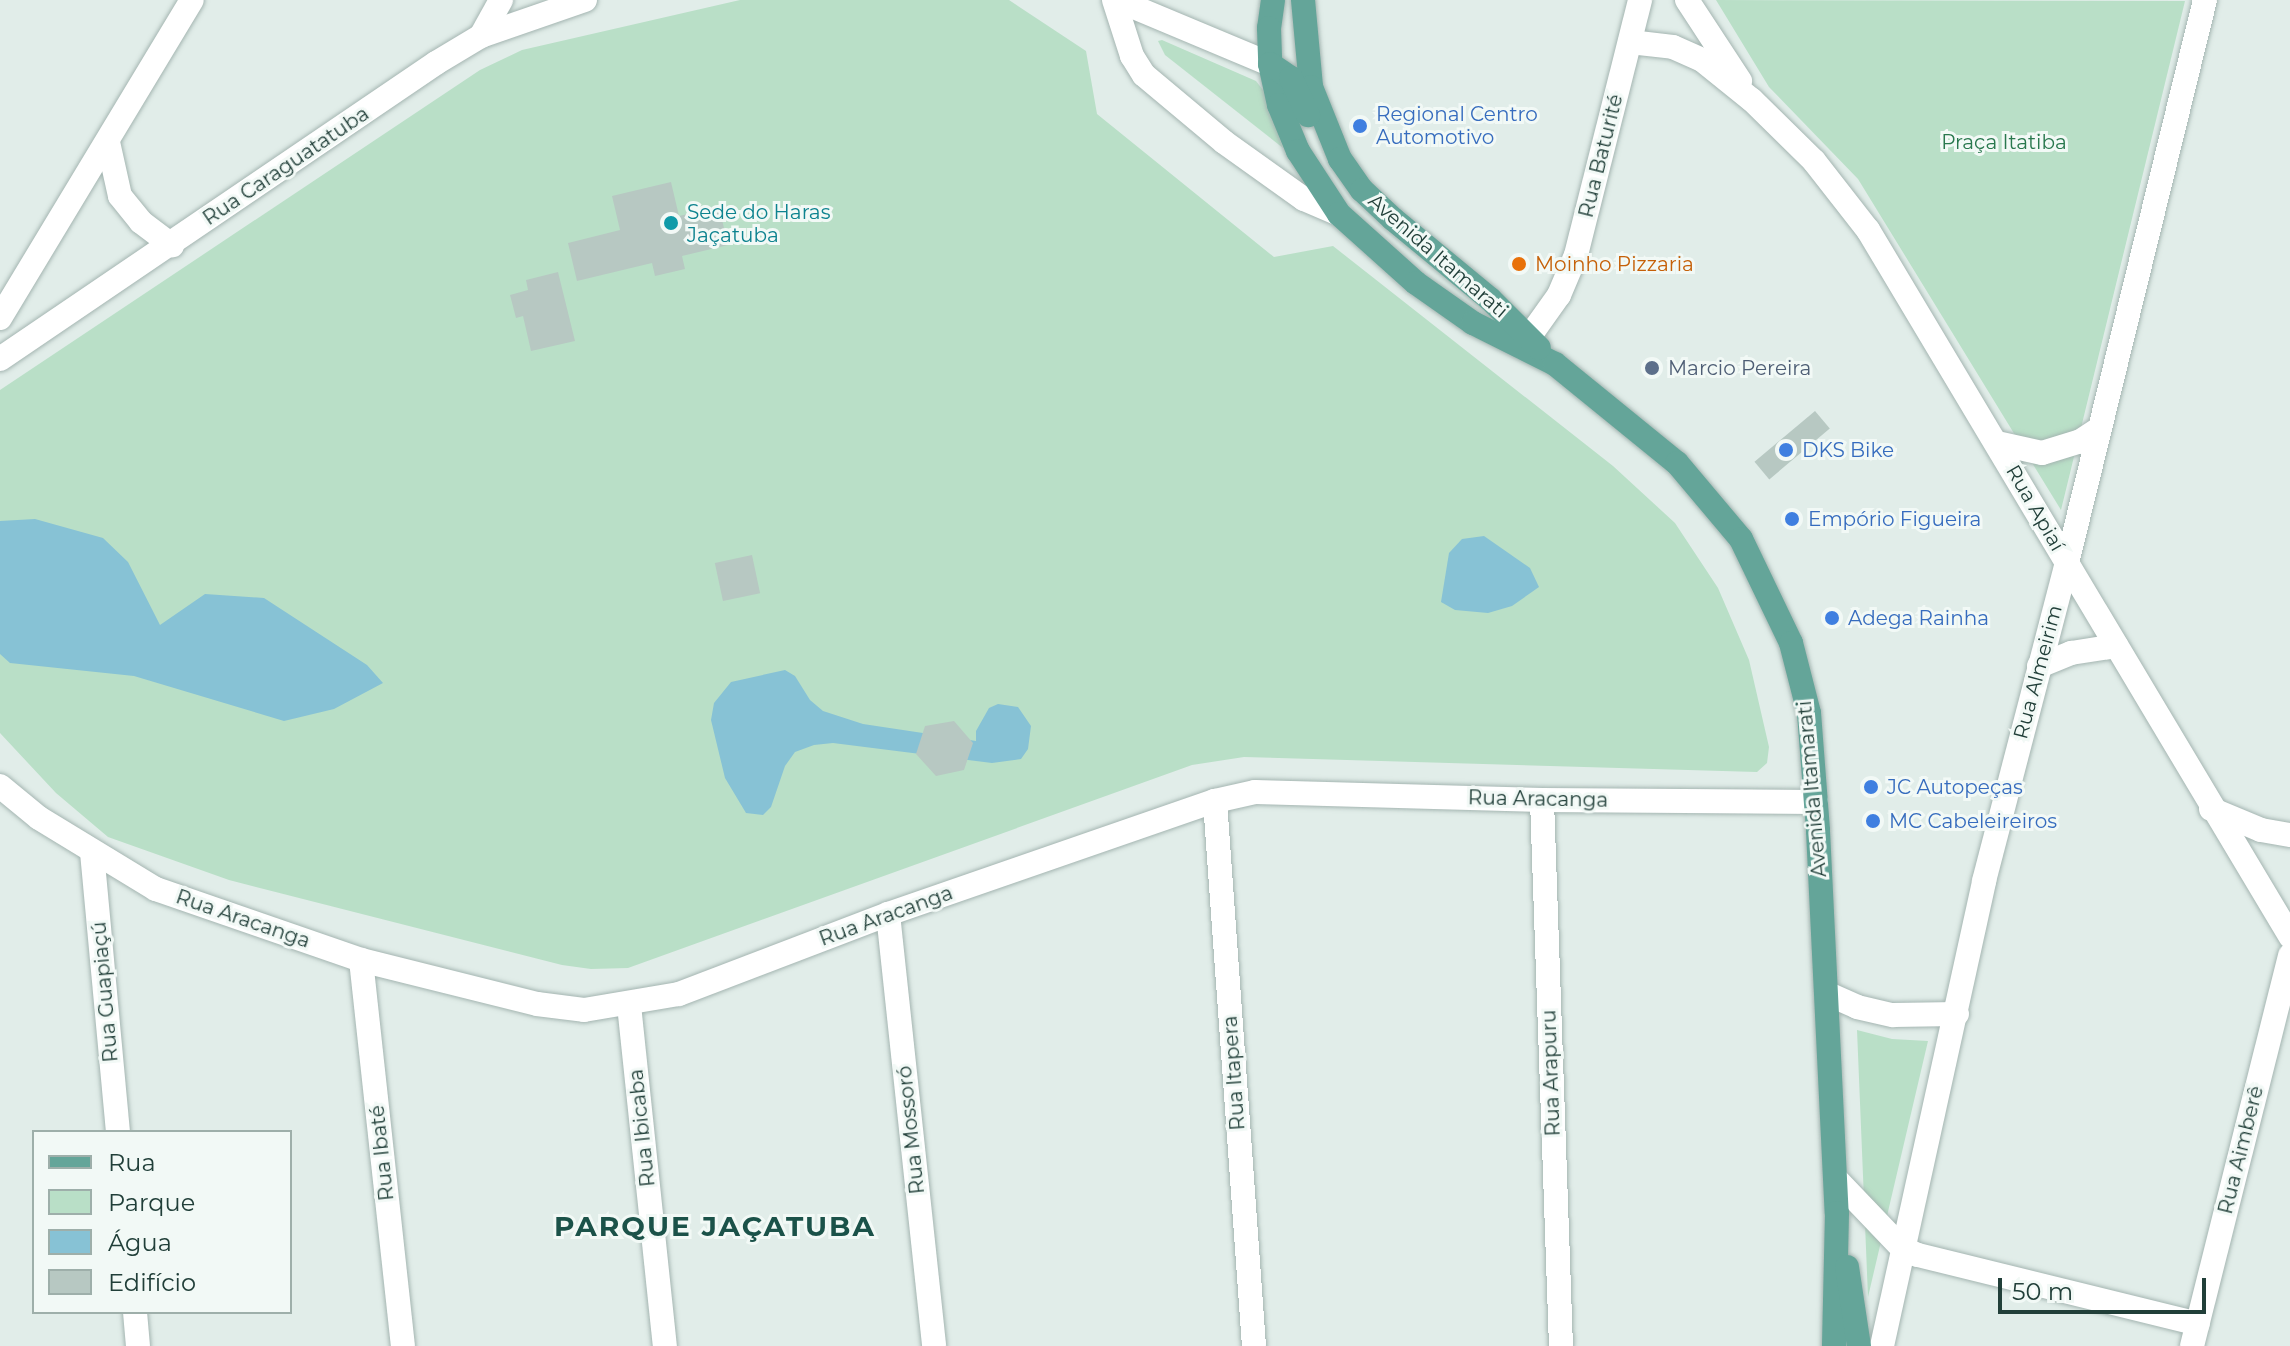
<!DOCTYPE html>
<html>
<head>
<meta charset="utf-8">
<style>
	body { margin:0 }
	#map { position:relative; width:2290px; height:1346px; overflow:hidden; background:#e1ede9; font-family:Montserrat,sans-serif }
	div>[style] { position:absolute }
	.green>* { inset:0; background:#b9dfc7 }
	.water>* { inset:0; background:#87c2d5 }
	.building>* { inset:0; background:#b7c8c2; transform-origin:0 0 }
	.roads { filter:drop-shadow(0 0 2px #a4b5b1) drop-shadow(0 0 2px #a4b5b1) }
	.minor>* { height:24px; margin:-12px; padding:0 12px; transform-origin:12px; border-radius:12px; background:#fff }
	.major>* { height:24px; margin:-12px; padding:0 12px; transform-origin:12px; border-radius:12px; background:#64a599 }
	.dots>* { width:22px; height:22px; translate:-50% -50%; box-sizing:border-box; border:4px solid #f2f9f6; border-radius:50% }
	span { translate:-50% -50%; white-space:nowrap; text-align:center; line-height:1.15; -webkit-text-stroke:6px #f2f9f6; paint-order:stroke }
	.shop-label { font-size:20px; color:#366cbe }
	.left { translate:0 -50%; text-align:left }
	.park-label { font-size:20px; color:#29784e }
	.street-label { font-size:20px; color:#213f39 }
	.culture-label { font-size:20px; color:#0d838f }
	.food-label { font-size:20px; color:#c56008 }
	.service-label { font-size:20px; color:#4e5e75 }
	.district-label { font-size:28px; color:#1b5249; font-weight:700; letter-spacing:2px }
	.legend { position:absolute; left:32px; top:1130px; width:260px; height:184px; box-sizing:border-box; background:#f2f9f6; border:2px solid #9eafaa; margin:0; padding:10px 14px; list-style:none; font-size:24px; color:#213f39 }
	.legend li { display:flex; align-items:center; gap:16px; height:40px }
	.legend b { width:40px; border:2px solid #9eafaa }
	.scale { position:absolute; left:1998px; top:1278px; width:208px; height:36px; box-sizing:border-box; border:4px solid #213f39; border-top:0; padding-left:10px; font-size:24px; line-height:28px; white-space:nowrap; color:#213f39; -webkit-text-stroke:6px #f2f9f6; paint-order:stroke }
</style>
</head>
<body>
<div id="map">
	<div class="green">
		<div style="clip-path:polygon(740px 0,1009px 0,1086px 51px,1097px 114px,1274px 257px,1333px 246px,1613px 466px,1675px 523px,1718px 588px,1749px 660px,1769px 747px,1767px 763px,1757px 772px,1244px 757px,1192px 765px,628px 968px,591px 969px,562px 965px,229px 880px,108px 837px,56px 793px,0 733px,0 390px,480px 70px,522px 50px)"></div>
		<div style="clip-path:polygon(1716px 0,2185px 1px,2061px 510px,1858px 179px,1769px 87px)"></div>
		<div style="clip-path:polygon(1162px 40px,1256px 81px,1263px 90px,1283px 148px,1165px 55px,1158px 41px)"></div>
		<div style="clip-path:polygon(1857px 1030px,1892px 1039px,1928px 1041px,1868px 1297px)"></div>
	</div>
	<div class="water">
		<div style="clip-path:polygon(35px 519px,103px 538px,128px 562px,160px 625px,205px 594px,264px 598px,367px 665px,383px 683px,334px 709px,284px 721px,134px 676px,10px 663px,0 654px,0 521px)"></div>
		<div style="clip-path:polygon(1484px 536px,1530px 568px,1539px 587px,1512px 606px,1488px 613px,1455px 610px,1441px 602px,1449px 553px,1462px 539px)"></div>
		<div style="clip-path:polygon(785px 670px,795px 676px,810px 700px,823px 711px,863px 724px,976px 741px,976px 731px,989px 708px,998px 704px,1018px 707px,1031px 726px,1028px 749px,1021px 759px,992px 763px,833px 743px,814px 745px,795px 752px,785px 766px,771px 807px,763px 815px,746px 813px,725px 778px,711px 720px,714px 703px,731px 682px)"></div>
	</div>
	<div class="building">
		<div style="clip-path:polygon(671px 182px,679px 216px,719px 207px,728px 245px,682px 256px,685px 269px,655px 276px,652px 263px,577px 281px,568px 243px,620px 230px,612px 196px)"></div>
		<div style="clip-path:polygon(558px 272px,575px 341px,531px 351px,523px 316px,516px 318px,510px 295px,528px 290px,526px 280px)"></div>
		<div style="left:1815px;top:411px;width:23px;height:79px;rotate:50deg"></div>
		<div style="left:752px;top:555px;width:39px;height:38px;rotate:78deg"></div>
		<div style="clip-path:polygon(954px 721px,973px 743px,964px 770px,936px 776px,916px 754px,925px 726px)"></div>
	</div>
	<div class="roads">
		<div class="minor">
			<div style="left:1114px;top:0;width:59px;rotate:72.2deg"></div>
			<div style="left:1132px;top:56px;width:22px;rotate:58deg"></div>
			<div style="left:1144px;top:75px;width:104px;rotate:39.9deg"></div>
			<div style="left:1224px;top:142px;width:98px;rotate:35.5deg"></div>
			<div style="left:1304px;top:199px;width:38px;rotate:23deg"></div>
			<div style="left:1117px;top:0;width:166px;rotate:22.7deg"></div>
			<div style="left:1687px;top:0;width:97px;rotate:56.8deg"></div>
			<div style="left:481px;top:36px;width:41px;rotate:-60.9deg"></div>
			<div style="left:1630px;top:42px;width:43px;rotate:6.6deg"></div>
			<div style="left:1673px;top:47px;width:32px;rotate:24deg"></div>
			<div style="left:1702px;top:60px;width:64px;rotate:38.7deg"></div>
			<div style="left:1752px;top:100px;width:87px;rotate:44.5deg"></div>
			<div style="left:1814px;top:161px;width:88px;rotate:52deg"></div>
			<div style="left:1868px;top:230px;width:823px;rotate:59.13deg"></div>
			<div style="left:108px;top:142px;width:55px;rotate:77.5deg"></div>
			<div style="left:120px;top:196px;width:33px;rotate:51deg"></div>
			<div style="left:141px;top:222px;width:39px;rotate:37deg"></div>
			<div style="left:0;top:318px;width:371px;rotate:-58.9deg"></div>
			<div style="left:1522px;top:347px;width:64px;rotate:-54.6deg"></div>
			<div style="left:1559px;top:295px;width:43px;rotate:-67deg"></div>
			<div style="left:1576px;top:255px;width:263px;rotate:-75.9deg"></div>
			<div style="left:0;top:359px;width:527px;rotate:-34.17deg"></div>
			<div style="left:436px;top:63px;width:52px;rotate:-31deg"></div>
			<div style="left:481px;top:36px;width:110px;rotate:-19.1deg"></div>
			<div style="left:1997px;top:443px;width:46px;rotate:12.5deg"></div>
			<div style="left:2042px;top:453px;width:39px;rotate:-17deg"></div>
			<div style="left:2079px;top:442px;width:24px;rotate:-33deg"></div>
			<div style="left:2039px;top:666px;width:35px;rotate:-22deg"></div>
			<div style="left:2071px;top:653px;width:46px;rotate:-8.8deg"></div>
			<div style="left:0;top:786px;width:50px;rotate:39.4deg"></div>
			<div style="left:39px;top:818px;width:137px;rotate:31.3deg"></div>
			<div style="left:156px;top:889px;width:217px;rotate:19.1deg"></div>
			<div style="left:361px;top:960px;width:181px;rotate:14deg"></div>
			<div style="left:537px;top:1004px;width:47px;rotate:7.3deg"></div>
			<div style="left:584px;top:1010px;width:96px;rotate:-9.6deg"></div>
			<div style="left:679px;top:994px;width:224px;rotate:-20.9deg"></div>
			<div style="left:888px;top:914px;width:346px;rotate:-19.1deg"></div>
			<div style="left:1215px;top:801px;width:41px;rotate:-12.7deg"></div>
			<div style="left:1255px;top:792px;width:287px;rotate:1.6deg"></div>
			<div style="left:1542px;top:800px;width:274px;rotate:0.4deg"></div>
			<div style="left:1542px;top:800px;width:546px;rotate:88.01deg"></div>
			<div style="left:1215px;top:801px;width:546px;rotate:85.91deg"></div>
			<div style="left:2211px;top:809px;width:54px;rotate:22.8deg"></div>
			<div style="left:2261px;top:830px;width:29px;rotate:10deg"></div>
			<div style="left:92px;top:852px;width:281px;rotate:84.7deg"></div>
			<div style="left:888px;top:914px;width:434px;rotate:83.9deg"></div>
			<div style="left:361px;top:960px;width:388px;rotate:83.8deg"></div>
			<div style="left:1826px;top:993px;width:34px;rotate:24deg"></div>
			<div style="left:1857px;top:1007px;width:37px;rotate:13deg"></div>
			<div style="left:1893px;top:1015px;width:64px;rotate:-0.9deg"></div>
			<div style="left:629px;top:1005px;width:343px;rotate:84deg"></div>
			<div style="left:1836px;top:1179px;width:95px;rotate:46.3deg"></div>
			<div style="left:1902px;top:1248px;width:17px;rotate:24deg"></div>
			<div style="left:1918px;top:1255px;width:288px;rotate:13.8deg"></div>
			<div style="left:135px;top:1312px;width:34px;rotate:85deg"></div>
			<div style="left:1882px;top:1346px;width:476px;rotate:-77.6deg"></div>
			<div style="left:1984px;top:881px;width:329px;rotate:-75.4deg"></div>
			<div style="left:2067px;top:563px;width:580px;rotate:-76.23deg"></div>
			<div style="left:2192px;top:1346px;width:403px;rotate:-75.9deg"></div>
		</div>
		<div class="major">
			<div style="left:1273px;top:0;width:28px;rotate:98deg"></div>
			<div style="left:1269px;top:28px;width:36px;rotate:88deg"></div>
			<div style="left:1270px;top:64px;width:42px;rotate:77.6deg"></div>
			<div style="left:1279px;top:105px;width:50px;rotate:67.6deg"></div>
			<div style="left:1298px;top:151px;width:75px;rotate:56.9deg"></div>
			<div style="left:1339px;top:214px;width:103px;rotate:41.9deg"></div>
			<div style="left:1416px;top:283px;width:70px;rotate:35.1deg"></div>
			<div style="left:1473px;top:323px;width:92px;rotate:26.6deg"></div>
			<div style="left:1555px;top:364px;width:157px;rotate:39.1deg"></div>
			<div style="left:1677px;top:463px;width:99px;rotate:49.9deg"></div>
			<div style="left:1741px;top:539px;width:115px;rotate:64.3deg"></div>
			<div style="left:1791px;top:643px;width:72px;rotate:75.6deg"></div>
			<div style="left:1809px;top:713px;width:118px;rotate:85.6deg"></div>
			<div style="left:1818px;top:831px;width:382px;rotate:87.2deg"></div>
			<div style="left:1837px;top:1213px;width:133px;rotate:91.3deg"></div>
			<div style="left:1303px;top:0;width:87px;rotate:84.7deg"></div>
			<div style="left:1311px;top:87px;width:78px;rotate:68.1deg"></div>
			<div style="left:1340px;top:159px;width:38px;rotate:55deg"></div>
			<div style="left:1362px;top:190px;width:42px;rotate:43.1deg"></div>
			<div style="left:1393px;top:219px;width:126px;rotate:39.5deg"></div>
			<div style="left:1490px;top:299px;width:69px;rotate:45deg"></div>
			<div style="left:1270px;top:64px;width:25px;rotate:34deg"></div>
			<div style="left:1291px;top:78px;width:41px;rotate:65.3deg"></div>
			<div style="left:1847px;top:1267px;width:80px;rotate:81.4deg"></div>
		</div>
	</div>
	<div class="dots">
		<div style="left:1360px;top:126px;background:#3f7fe0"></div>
		<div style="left:671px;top:223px;background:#0f9aa8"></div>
		<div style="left:1519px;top:264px;background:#e8710a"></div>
		<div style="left:1652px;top:368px;background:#5c6f8a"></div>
		<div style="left:1786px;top:450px;background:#3f7fe0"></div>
		<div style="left:1792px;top:519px;background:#3f7fe0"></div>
		<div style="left:1832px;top:618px;background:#3f7fe0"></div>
		<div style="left:1871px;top:787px;background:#3f7fe0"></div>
		<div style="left:1873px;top:821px;background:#3f7fe0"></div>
	</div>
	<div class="shop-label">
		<span class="left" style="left:1376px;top:126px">Regional Centro<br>Automotivo</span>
		<span class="left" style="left:1802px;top:450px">DKS Bike</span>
		<span class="left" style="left:1808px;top:519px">Empório Figueira</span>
		<span class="left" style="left:1848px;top:618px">Adega Rainha</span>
		<span class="left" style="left:1887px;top:787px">JC Autopeças</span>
		<span class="left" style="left:1889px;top:821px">MC Cabeleireiros</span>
	</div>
	<div class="park-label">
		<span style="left:2004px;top:142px">Praça Itatiba</span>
	</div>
	<div class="street-label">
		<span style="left:1601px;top:156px;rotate:-76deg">Rua Baturité</span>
		<span style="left:286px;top:166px;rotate:-34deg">Rua Caraguatatuba</span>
		<span style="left:1438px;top:256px;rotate:41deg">Avenida Itamarati</span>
		<span style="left:2035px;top:508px;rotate:60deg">Rua Apiaí</span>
		<span style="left:2038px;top:672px;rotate:-75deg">Rua Almeirim</span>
		<span style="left:1812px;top:789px;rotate:-95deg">Avenida Itamarati</span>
		<span style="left:1538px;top:799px;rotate:1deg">Rua Aracanga</span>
		<span style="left:886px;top:916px;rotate:-20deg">Rua Aracanga</span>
		<span style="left:243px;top:919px;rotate:19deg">Rua Aracanga</span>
		<span style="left:105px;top:992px;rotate:-95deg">Rua Guapiaçú</span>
		<span style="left:1234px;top:1073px;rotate:-94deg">Rua Itapera</span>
		<span style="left:1551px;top:1073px;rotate:-92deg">Rua Arapuru</span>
		<span style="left:642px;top:1128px;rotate:-96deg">Rua Ibicaba</span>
		<span style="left:911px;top:1130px;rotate:-96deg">Rua Mossoró</span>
		<span style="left:2241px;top:1150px;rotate:-76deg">Rua Aimberê</span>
		<span style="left:382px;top:1153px;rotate:-96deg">Rua Ibaté</span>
	</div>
	<div class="culture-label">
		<span class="left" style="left:687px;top:224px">Sede do Haras<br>Jaçatuba</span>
	</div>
	<div class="food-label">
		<span class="left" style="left:1535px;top:264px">Moinho Pizzaria</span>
	</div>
	<div class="service-label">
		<span class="left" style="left:1668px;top:368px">Marcio Pereira</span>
	</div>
	<div class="district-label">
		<span style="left:715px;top:1226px">PARQUE JAÇATUBA</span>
	</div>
	<ul class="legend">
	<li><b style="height:10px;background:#64a599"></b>Rua</li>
	<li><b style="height:22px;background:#b9dfc7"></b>Parque</li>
	<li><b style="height:22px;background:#87c2d5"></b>Água</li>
	<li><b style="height:22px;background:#b7c8c2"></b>Edifício</li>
	</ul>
	<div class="scale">50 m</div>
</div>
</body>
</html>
